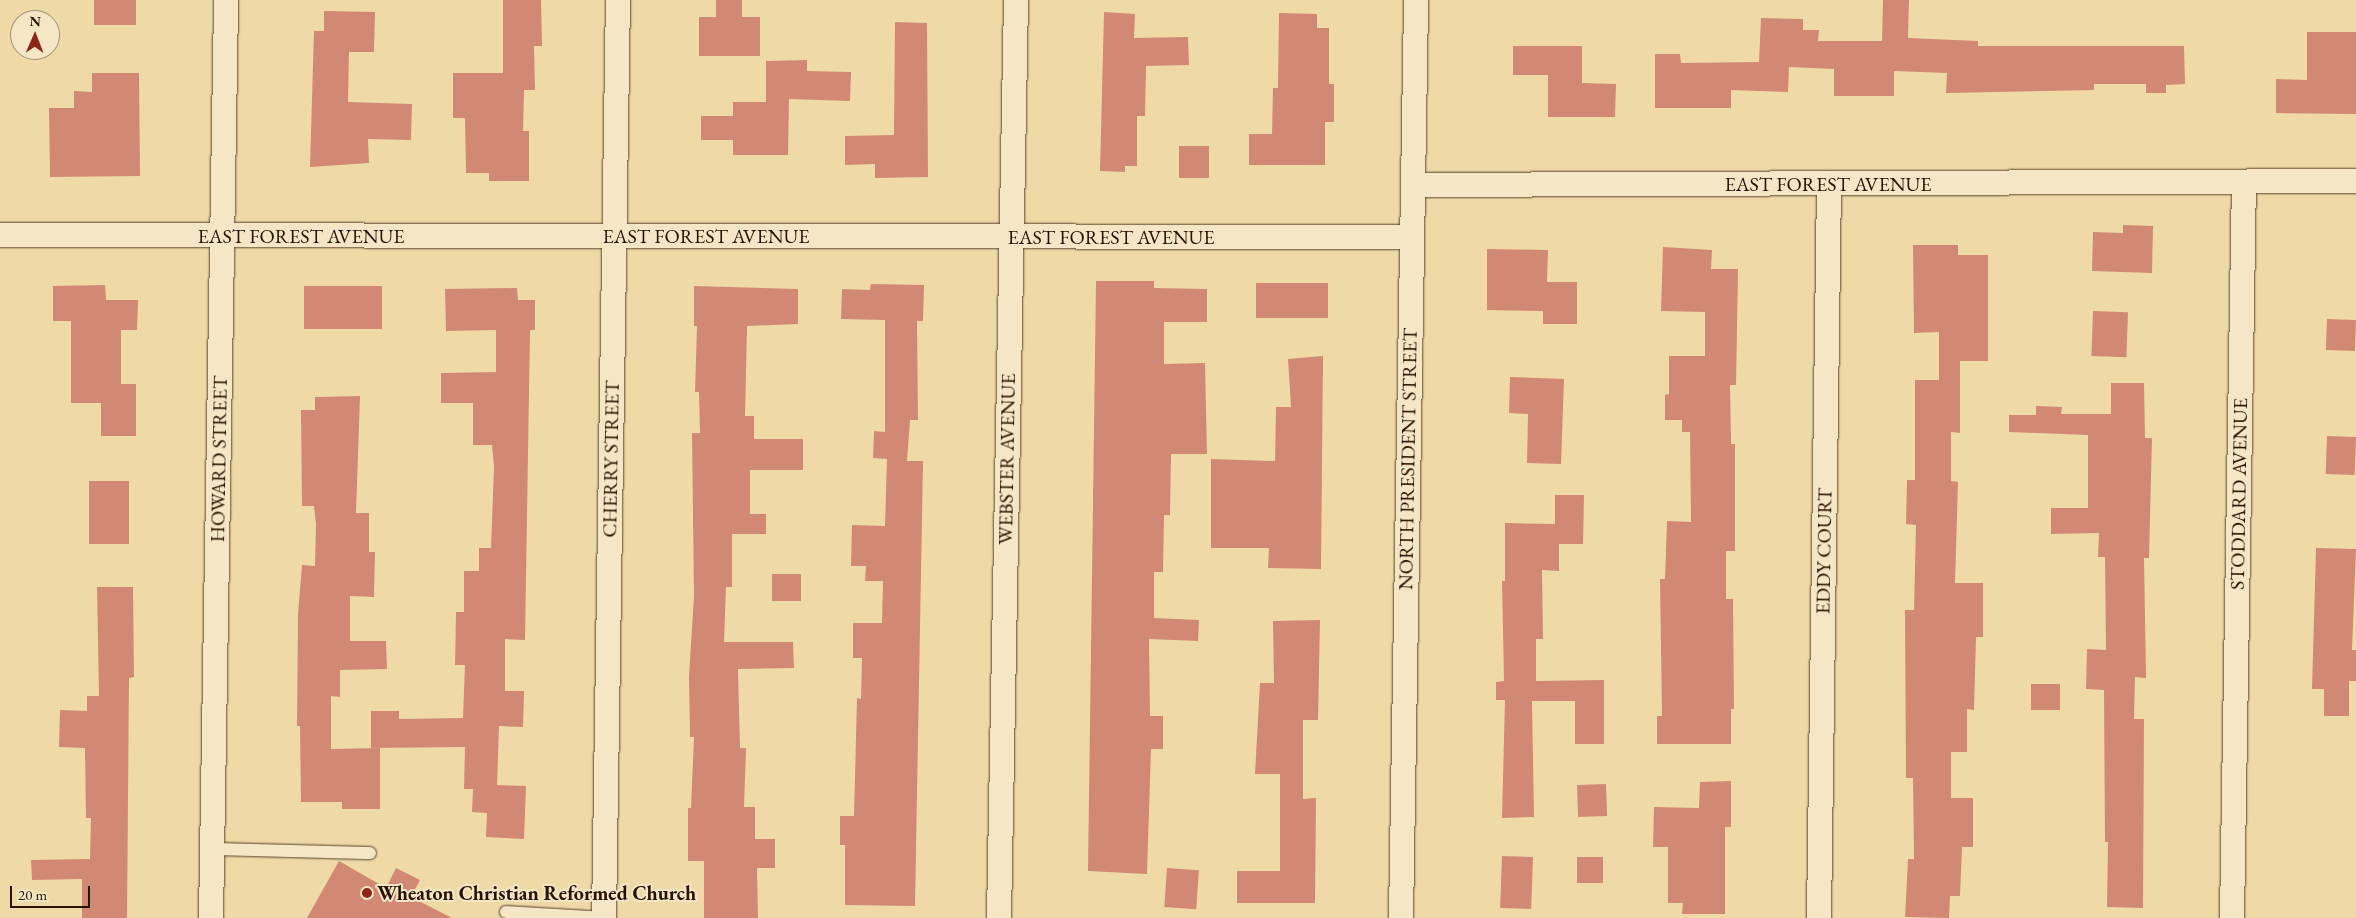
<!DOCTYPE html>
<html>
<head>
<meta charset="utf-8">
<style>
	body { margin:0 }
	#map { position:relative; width:2356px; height:918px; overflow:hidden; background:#efdaa7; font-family:"EB Garamond",serif }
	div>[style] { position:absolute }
	.building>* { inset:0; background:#d18973; transform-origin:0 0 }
	.roads { filter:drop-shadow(0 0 1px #5a422a) drop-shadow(0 0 1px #5a422a) }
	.lane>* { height:12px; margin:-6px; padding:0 6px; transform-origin:6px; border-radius:6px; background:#f5e7c6 }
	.street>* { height:24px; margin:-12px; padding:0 12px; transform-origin:12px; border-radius:12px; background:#f5e7c6 }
	.dots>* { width:14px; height:14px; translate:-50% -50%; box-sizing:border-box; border:2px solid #f5e7c6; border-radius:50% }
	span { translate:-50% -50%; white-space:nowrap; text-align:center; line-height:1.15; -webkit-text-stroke:4px #f5e7c6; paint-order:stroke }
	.street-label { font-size:20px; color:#291000 }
	.poi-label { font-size:20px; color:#291000; font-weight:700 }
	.left { translate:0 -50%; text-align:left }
	.north { position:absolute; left:10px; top:10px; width:50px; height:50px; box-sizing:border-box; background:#f5e7c6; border:1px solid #a39177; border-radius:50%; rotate:1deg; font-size:14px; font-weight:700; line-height:20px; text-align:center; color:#291000 }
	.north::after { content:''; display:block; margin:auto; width:18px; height:22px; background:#8f2418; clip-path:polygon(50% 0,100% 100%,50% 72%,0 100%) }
	.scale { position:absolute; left:10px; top:886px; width:80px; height:22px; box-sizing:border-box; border:2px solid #291000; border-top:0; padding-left:6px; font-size:15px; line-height:18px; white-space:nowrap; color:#291000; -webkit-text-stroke:4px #f5e7c6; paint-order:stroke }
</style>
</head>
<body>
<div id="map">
	<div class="building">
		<div style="left:94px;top:0;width:42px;height:25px"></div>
		<div style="clip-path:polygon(503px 0,541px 0,542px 46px,534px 46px,535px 90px,524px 90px,523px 131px,529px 131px,529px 181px,489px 181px,489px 173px,466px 173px,465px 118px,453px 118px,453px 73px,503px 73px)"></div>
		<div style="clip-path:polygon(716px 0,742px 0,742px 17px,760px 17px,760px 56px,699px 56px,699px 17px,716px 17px)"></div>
		<div style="clip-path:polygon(1883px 0,1909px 0,1908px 38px,1978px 41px,1978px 46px,2184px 46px,2185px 84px,2166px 85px,2166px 93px,2146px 93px,2146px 84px,2094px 84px,2094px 90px,1946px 93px,1947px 73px,1894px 71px,1894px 96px,1834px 96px,1834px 69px,1789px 67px,1788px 92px,1731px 90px,1731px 108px,1655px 108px,1655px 54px,1680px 54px,1681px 63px,1759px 62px,1761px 18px,1803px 19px,1803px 30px,1819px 30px,1818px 41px,1882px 41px)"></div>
		<div style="clip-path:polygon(324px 11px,375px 12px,374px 52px,349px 52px,348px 102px,412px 104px,411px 140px,368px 139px,369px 163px,310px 167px,314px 31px,324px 31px)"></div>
		<div style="clip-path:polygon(1104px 12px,1135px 14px,1134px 38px,1188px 37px,1189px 65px,1146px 66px,1145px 116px,1137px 116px,1137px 166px,1125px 166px,1125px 172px,1100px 171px)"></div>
		<div style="clip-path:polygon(1279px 13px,1317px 14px,1317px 28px,1329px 28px,1329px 84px,1334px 84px,1334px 122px,1325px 122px,1325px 165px,1249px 165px,1249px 134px,1272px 134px,1273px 88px,1278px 88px)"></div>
		<div style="clip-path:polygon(895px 22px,927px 23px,928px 177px,875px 178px,875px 164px,845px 165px,845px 136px,894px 135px)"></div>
		<div style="clip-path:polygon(2307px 32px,2356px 32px,2356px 114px,2276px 113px,2276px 79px,2307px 80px)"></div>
		<div style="clip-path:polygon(1513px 46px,1582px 46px,1582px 83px,1616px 84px,1615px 117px,1548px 117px,1548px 75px,1513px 75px)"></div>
		<div style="clip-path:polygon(807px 60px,807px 71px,851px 72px,850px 101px,789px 99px,788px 155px,733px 155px,733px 140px,701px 140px,701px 116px,733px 116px,733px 102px,766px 102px,766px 61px)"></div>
		<div style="clip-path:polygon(92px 73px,139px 73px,140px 176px,50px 177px,49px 108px,74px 108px,74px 91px,92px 92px)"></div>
		<div style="left:1179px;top:146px;width:30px;height:32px"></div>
		<div style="clip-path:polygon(2123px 225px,2153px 226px,2152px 273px,2092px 271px,2093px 232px,2123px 233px)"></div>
		<div style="clip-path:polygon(1913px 245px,1958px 245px,1958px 255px,1988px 255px,1988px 361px,1960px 361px,1960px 433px,1951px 432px,1951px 481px,1958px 482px,1955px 583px,1983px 583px,1983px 637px,1976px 637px,1974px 710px,1967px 709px,1967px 752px,1951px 752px,1951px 798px,1973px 798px,1973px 847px,1962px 847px,1960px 896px,1950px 896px,1949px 918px,1905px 917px,1908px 859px,1914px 859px,1913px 778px,1906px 778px,1905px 610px,1914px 610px,1916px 525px,1906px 524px,1907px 480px,1915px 480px,1915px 380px,1939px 380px,1939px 332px,1914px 333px)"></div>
		<div style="clip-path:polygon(1663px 247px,1712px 250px,1711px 269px,1738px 269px,1736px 385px,1730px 385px,1731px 444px,1735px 444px,1735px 551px,1726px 551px,1726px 599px,1733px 599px,1734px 709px,1731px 709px,1731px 744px,1657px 744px,1657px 716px,1662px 716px,1660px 579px,1665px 579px,1667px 521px,1691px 522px,1690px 432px,1682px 432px,1682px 420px,1665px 420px,1665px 395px,1669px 394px,1669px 356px,1705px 356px,1705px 312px,1661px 311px)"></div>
		<div style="clip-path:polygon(1487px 249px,1548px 250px,1547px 282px,1577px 282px,1577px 324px,1543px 324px,1543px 311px,1487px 310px)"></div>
		<div style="clip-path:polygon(1096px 281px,1154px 281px,1154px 288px,1207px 289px,1207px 322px,1164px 322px,1164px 364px,1205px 363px,1207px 454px,1171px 454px,1170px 515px,1164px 515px,1163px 572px,1154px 572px,1154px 618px,1199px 620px,1198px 641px,1149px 639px,1150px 716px,1163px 716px,1163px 749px,1151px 749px,1147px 874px,1088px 871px)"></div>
		<div style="left:1256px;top:283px;width:72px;height:35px"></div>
		<div style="clip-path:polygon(871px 284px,924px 285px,923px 321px,917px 321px,918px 420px,910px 420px,907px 461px,923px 461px,915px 906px,845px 905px,845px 845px,840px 845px,840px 816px,854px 816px,857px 698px,861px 699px,862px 658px,853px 658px,853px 623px,882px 623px,883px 581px,865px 581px,866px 566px,851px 566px,852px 525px,885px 526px,887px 459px,873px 458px,874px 431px,885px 432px,885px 320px,841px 319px,842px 289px,870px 290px)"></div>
		<div style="clip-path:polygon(105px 285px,106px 300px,138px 300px,137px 330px,121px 330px,121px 384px,136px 384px,136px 436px,101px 436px,101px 403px,71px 403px,71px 321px,53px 321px,53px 286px)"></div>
		<div style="left:304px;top:286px;width:78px;height:43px"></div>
		<div style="clip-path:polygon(694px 286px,798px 289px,798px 324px,747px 326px,745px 416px,754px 416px,754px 439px,803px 439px,803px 470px,750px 470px,750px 514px,766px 514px,766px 534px,732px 534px,732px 587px,726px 587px,724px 642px,793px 642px,794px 668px,738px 669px,740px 748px,746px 748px,744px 807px,755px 807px,755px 839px,775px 839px,775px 868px,757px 868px,758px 918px,704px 918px,704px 861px,688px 861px,688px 808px,691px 808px,694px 737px,690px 737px,689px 676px,694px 596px,692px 433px,700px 433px,699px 392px,695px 392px,697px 326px,694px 326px)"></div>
		<div style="clip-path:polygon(517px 288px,518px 300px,535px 300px,535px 330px,530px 330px,525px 640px,505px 639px,505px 691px,524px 691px,523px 727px,499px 726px,497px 785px,526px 786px,524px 839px,486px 837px,487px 813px,472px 812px,473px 789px,464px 789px,465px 747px,371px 748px,371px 711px,399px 711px,399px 719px,463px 718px,465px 665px,455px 665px,456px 612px,464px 612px,464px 571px,479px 571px,479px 548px,491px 548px,494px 467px,492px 445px,473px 445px,473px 403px,441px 403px,441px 373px,496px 372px,496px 330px,446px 331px,445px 289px)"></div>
		<div style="left:2093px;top:311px;width:35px;height:45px;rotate:2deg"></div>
		<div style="left:2327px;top:319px;width:29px;height:31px;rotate:2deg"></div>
		<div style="clip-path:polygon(1323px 356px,1321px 569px,1268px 568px,1269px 548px,1211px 548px,1211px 459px,1275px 461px,1276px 407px,1291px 407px,1288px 359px)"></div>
		<div style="clip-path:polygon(1510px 377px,1564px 379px,1561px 464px,1527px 463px,1528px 414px,1509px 413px)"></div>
		<div style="clip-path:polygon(2111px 383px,2144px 383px,2145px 438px,2152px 438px,2149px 558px,2144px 558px,2146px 678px,2135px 677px,2134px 719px,2144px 719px,2143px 908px,2107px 907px,2108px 842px,2105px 842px,2104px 690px,2086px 689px,2087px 649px,2106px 650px,2105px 557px,2098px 557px,2099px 533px,2051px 534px,2051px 508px,2088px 508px,2088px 435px,2009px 432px,2009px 415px,2036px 415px,2036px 406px,2062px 407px,2061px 414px,2111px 414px)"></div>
		<div style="clip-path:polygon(360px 396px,356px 513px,369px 513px,369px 552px,375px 552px,374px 597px,350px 596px,350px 641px,386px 641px,387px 669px,340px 670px,340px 697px,331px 696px,331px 749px,380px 748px,380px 809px,342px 809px,342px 802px,301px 802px,300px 726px,297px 726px,298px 614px,302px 565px,315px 566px,316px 524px,314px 506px,302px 506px,301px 410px,315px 410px,315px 397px)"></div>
		<div style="left:2327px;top:436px;width:29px;height:38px;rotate:2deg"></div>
		<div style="left:89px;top:481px;width:40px;height:63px"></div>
		<div style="clip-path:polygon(1555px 495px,1584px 495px,1583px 544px,1559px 544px,1559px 571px,1542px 570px,1543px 639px,1536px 639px,1536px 681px,1604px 680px,1604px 744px,1575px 744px,1575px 701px,1532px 701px,1534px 817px,1502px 818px,1505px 700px,1496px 700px,1496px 682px,1504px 681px,1502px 581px,1505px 581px,1505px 523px,1555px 524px)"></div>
		<div style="clip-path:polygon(2316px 548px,2356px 549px,2352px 650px,2356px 650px,2356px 681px,2349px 681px,2349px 716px,2324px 716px,2324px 689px,2312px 689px)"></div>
		<div style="left:772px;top:574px;width:29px;height:27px"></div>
		<div style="clip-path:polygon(97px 587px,133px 587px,134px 677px,129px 678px,127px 918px,82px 918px,82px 879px,32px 880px,31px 860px,90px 859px,91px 818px,86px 818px,85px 748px,59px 747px,60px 710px,87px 711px,87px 696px,99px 696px)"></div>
		<div style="clip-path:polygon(1320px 620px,1318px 720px,1303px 720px,1303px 799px,1316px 798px,1315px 903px,1237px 903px,1237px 871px,1280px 871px,1280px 774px,1255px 774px,1260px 683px,1274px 683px,1273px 621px)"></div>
		<div style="left:2031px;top:684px;width:29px;height:26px"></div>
		<div style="clip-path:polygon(1731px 781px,1731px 827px,1725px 827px,1725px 914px,1682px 914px,1683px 903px,1668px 903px,1668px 847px,1653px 847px,1654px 807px,1699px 808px,1700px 782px)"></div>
		<div style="left:1606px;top:784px;width:32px;height:29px;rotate:88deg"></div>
		<div style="left:1502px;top:856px;width:31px;height:52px;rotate:2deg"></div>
		<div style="left:1577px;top:857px;width:26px;height:26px"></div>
		<div style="clip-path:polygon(339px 861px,386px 888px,396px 868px,420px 880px,411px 897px,452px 918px,307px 918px)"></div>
		<div style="left:1167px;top:868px;width:32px;height:39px;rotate:4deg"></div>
	</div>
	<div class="roads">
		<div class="lane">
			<div style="left:212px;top:849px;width:158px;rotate:1.5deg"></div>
			<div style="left:506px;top:912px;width:98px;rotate:3.5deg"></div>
		</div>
		<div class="street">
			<div style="left:1413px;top:185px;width:943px;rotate:-0.24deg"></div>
			<div style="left:0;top:235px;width:1412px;rotate:0.08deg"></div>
			<div style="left:211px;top:918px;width:918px;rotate:-89.06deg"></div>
			<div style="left:604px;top:918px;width:918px;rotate:-89.13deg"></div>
			<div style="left:999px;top:918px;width:918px;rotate:-88.94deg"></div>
			<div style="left:1401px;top:918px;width:918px;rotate:-89.06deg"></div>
			<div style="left:1819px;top:918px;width:734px;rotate:-89.22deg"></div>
			<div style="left:2232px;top:918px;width:736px;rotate:-89.07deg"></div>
		</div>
	</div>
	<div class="dots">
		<div style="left:367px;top:893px;background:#8f2418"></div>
	</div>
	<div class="street-label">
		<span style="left:1828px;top:184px">EAST FOREST AVENUE</span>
		<span style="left:301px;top:236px">EAST FOREST AVENUE</span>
		<span style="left:706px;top:236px">EAST FOREST AVENUE</span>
		<span style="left:1111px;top:237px">EAST FOREST AVENUE</span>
		<span style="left:219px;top:459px;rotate:-89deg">HOWARD STREET</span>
		<span style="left:611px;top:459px;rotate:-89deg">CHERRY STREET</span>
		<span style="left:1007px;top:459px;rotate:-89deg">WEBSTER AVENUE</span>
		<span style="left:1408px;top:459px;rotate:-89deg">NORTH PRESIDENT STREET</span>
		<span style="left:2239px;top:494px;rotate:-89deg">STODDARD AVENUE</span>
		<span style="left:1824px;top:551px;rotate:-89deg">EDDY COURT</span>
	</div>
	<div class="poi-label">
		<span class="left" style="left:377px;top:893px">Wheaton Christian Reformed Church</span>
	</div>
	<div class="north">N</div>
	<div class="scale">20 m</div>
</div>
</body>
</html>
